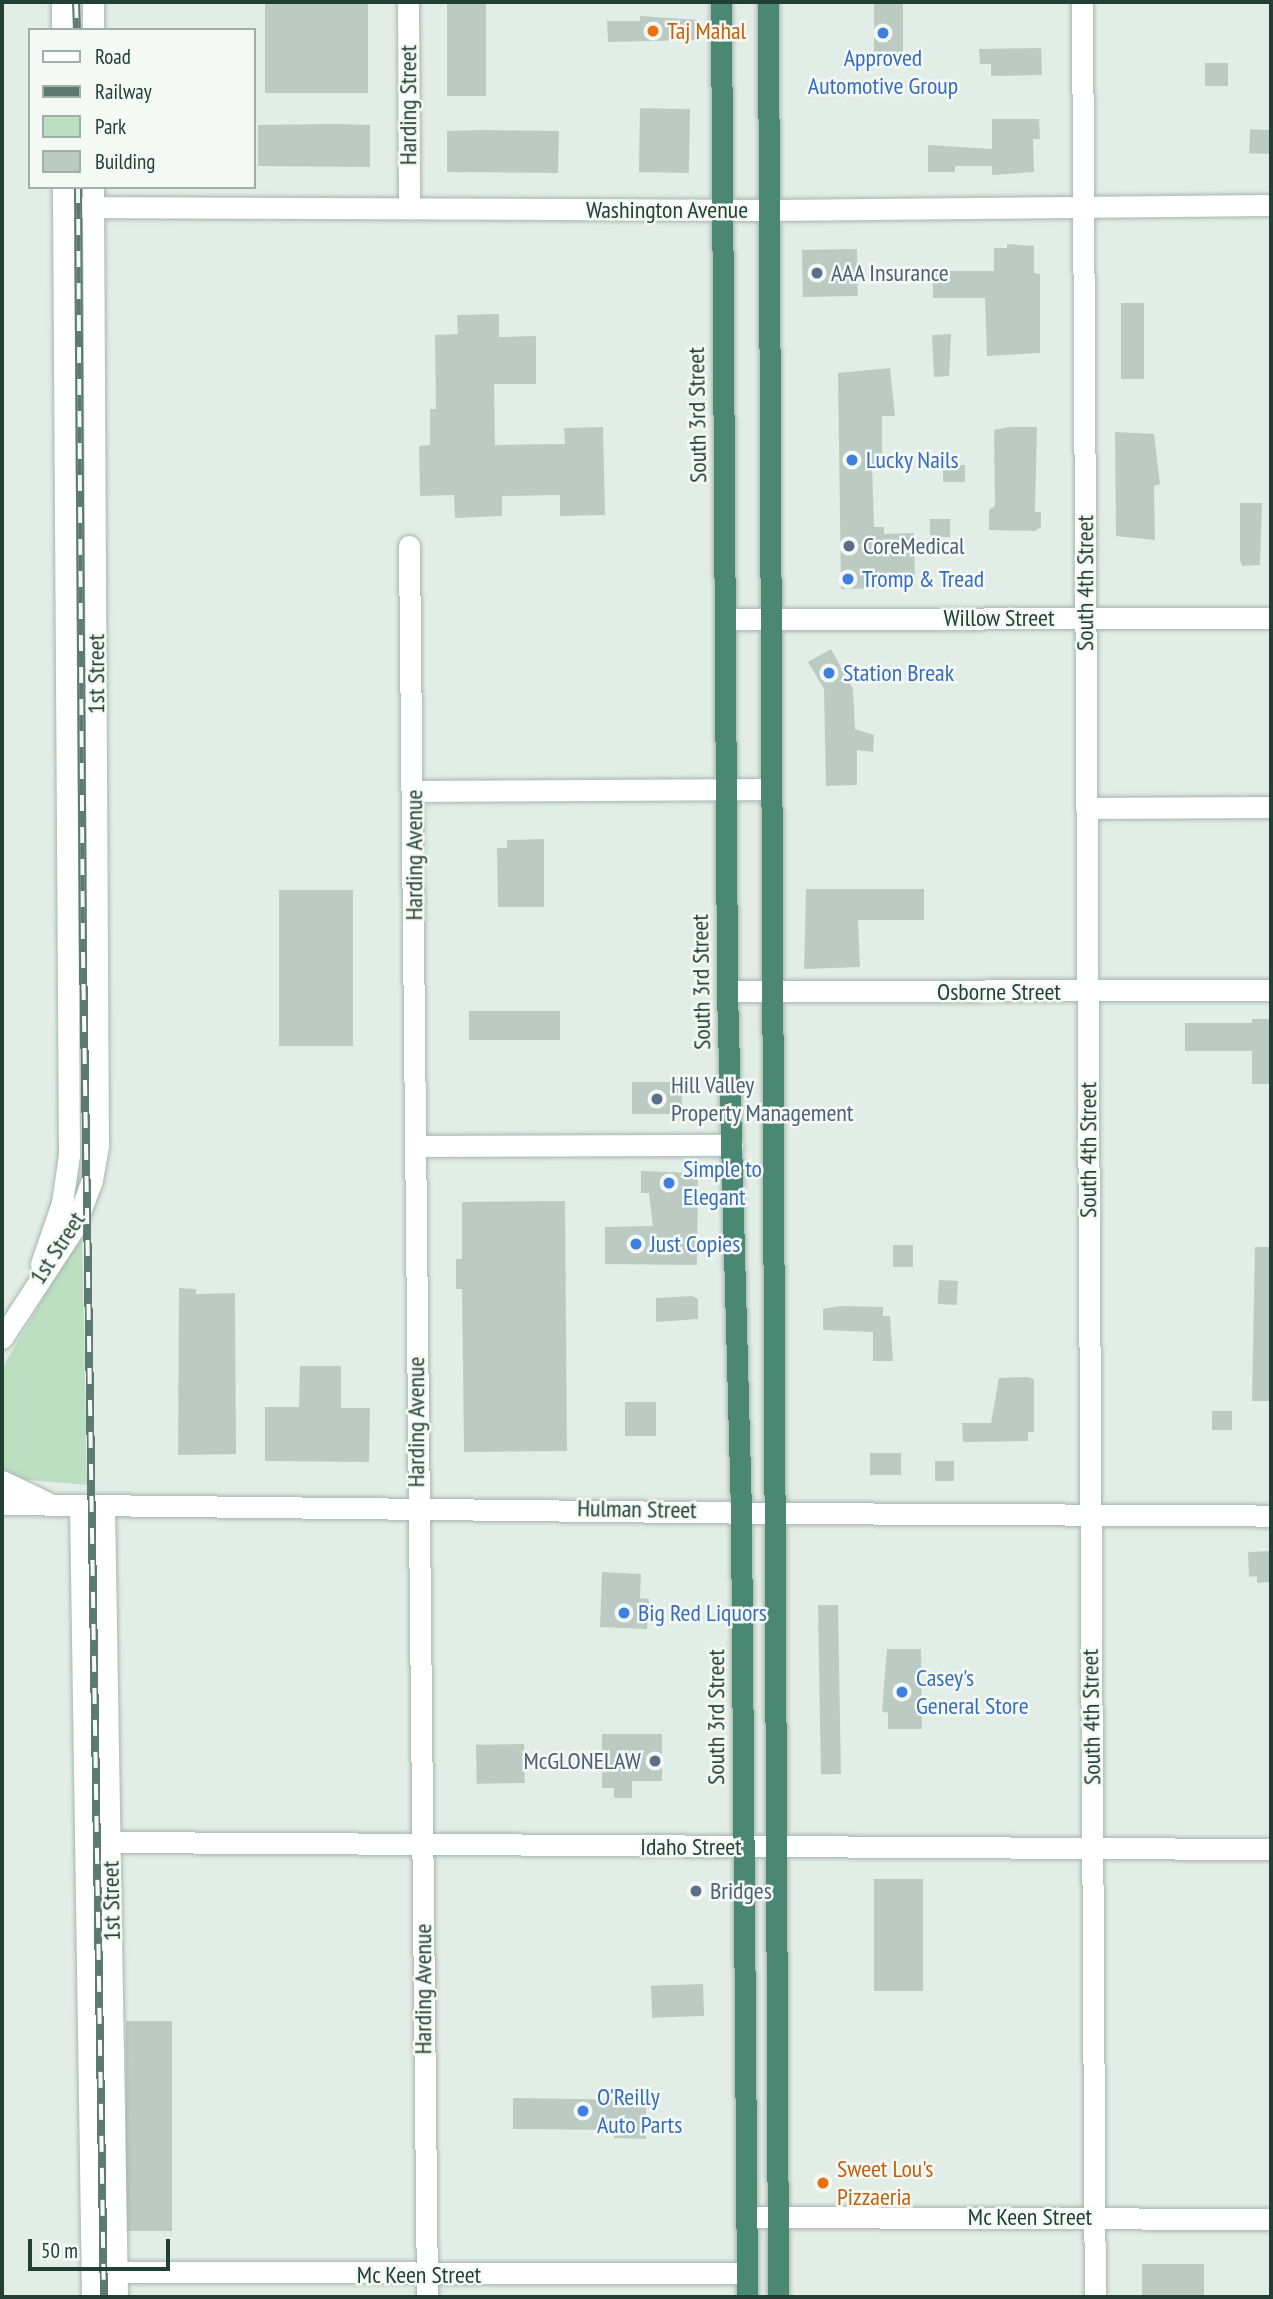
<!DOCTYPE html>
<html>
<head>
<meta charset="utf-8">
<style>
	body { margin:0 }
	#map { position:relative; width:1273px; height:2299px; overflow:hidden; background:#e3ede8; font-family:"PT Sans Narrow",sans-serif }
	div>[style] { position:absolute }
	.green>* { inset:0; background:#bcdfc2 }
	.building>* { inset:0; background:#bbcbc3; transform-origin:0 0 }
	.roads { filter:drop-shadow(0 0 2px #a5b5af) drop-shadow(0 0 2px #a5b5af) }
	.minor>* { height:21px; margin:-10.5px; padding:0 10.5px; transform-origin:10.5px; border-radius:10.5px; background:#fff }
	.tertiary>* { height:21px; margin:-10.5px; padding:0 10.5px; transform-origin:10.5px; border-radius:10.5px; background:#fff }
	.secondary>* { height:21px; margin:-10.5px; padding:0 10.5px; transform-origin:10.5px; border-radius:10.5px; background:#fff }
	.trunk>* { height:21px; margin:-10.5px; padding:0 10.5px; transform-origin:10.5px; border-radius:10.5px; background:#4a8874 }
	.rail>* { height:8px; margin-top:-4px; transform-origin:0; background:repeating-linear-gradient(90deg,#f4f9f6 0 16px,#5d7a70 0 32px); box-sizing:border-box; border-block:2px solid #5d7a70 }
	.dots>* { width:19px; height:19px; translate:-50% -50%; box-sizing:border-box; border:4px solid #f4f9f6; border-radius:50% }
	span { translate:-50% -50%; white-space:nowrap; text-align:center; line-height:1.15; -webkit-text-stroke:5px #f4f9f6; paint-order:stroke }
	.food-label { font-size:24px; color:#c56008 }
	.left { translate:0 -50%; text-align:left }
	.shop-label { font-size:24px; color:#366cbe }
	.street-label { font-size:24px; color:#223f35 }
	.service-label { font-size:24px; color:#4e5e75 }
	.right { translate:-100% -50%; text-align:right }
	.frame { position:absolute; inset:0; border:4px solid #223f35; pointer-events:none }
	.legend { position:absolute; left:28px; top:28px; width:228px; height:161px; box-sizing:border-box; background:#f4f9f6; border:2px solid #a0afa9; margin:0; padding:9px 12px; list-style:none; font-size:21px; color:#223f35 }
	.legend li { display:flex; align-items:center; gap:14px; height:35px }
	.legend b { width:35px; border:2px solid #a0afa9 }
	.scale { position:absolute; left:28px; top:2239px; width:142px; height:32px; box-sizing:border-box; border:4px solid #223f35; border-top:0; padding-left:9px; font-size:21px; line-height:24px; white-space:nowrap; color:#223f35; -webkit-text-stroke:5px #f4f9f6; paint-order:stroke }
</style>
</head>
<body>
<div id="map">
	<div class="green">
		<div style="clip-path:polygon(82px 1233px,87px 1485px,19px 1479px,2px 1471px,2px 1368px)"></div>
	</div>
	<div class="building">
		<div style="left:265px;top:2px;width:103px;height:91px"></div>
		<div style="left:447px;top:2px;width:39px;height:94px"></div>
		<div style="left:874px;top:2px;width:29px;height:54px"></div>
		<div style="clip-path:polygon(640px 16px,698px 20px,698px 40px,608px 42px,607px 21px,640px 21px)"></div>
		<div style="clip-path:polygon(1041px 48px,1042px 75px,991px 76px,991px 64px,980px 64px,979px 49px)"></div>
		<div style="left:1205px;top:63px;width:23px;height:23px"></div>
		<div style="left:690px;top:109px;width:64px;height:50px;rotate:91deg"></div>
		<div style="clip-path:polygon(992px 119px,1039px 119px,1040px 139px,1033px 139px,1034px 172px,992px 175px,992px 166px,955px 166px,955px 172px,928px 172px,928px 145px,992px 149px)"></div>
		<div style="clip-path:polygon(335px 124px,370px 125px,370px 167px,258px 166px,258px 125px)"></div>
		<div style="clip-path:polygon(480px 130px,559px 131px,558px 173px,447px 172px,447px 131px)"></div>
		<div style="left:1270px;top:130px;width:24px;height:20px;rotate:92deg"></div>
		<div style="clip-path:polygon(1007px 244px,1034px 246px,1034px 273px,1040px 274px,1040px 353px,987px 356px,985px 298px,933px 298px,933px 271px,994px 271px,994px 248px,1007px 248px)"></div>
		<div style="left:857px;top:249px;width:47px;height:55px;rotate:89deg"></div>
		<div style="left:1121px;top:303px;width:23px;height:76px"></div>
		<div style="clip-path:polygon(499px 314px,499px 337px,536px 336px,536px 384px,494px 384px,495px 445px,565px 444px,564px 428px,603px 427px,605px 515px,560px 516px,560px 495px,502px 496px,502px 516px,455px 518px,454px 495px,420px 496px,419px 446px,430px 445px,430px 409px,436px 409px,435px 335px,458px 334px,457px 315px)"></div>
		<div style="clip-path:polygon(951px 334px,949px 376px,934px 377px,932px 335px)"></div>
		<div style="clip-path:polygon(890px 368px,895px 416px,882px 416px,882px 464px,872px 464px,874px 527px,884px 527px,884px 534px,914px 533px,915px 587px,841px 589px,838px 373px)"></div>
		<div style="clip-path:polygon(1010px 427px,1037px 427px,1035px 512px,1041px 512px,1041px 527px,1035px 531px,989px 530px,989px 510px,995px 506px,994px 430px)"></div>
		<div style="clip-path:polygon(1115px 432px,1154px 434px,1160px 484px,1154px 486px,1155px 540px,1116px 536px)"></div>
		<div style="left:965px;top:465px;width:17px;height:22px;rotate:90deg"></div>
		<div style="clip-path:polygon(1240px 503px,1262px 503px,1260px 565px,1242px 566px,1240px 560px)"></div>
		<div style="left:950px;top:519px;width:18px;height:20px;rotate:90deg"></div>
		<div style="clip-path:polygon(831px 649px,853px 689px,855px 729px,874px 735px,873px 752px,857px 750px,857px 785px,826px 786px,824px 689px,808px 662px)"></div>
		<div style="clip-path:polygon(544px 839px,544px 907px,498px 907px,497px 848px,507px 848px,507px 840px)"></div>
		<div style="clip-path:polygon(806px 889px,924px 889px,924px 920px,858px 920px,860px 967px,804px 969px)"></div>
		<div style="left:279px;top:890px;width:74px;height:156px"></div>
		<div style="left:469px;top:1011px;width:91px;height:29px"></div>
		<div style="clip-path:polygon(1252px 1019px,1271px 1019px,1270px 1084px,1252px 1084px,1252px 1051px,1185px 1051px,1185px 1023px,1252px 1023px)"></div>
		<div style="left:682px;top:1082px;width:32px;height:50px;rotate:90deg"></div>
		<div style="clip-path:polygon(641px 1171px,698px 1173px,697px 1265px,605px 1264px,605px 1227px,653px 1226px,649px 1193px,641px 1193px)"></div>
		<div style="clip-path:polygon(565px 1201px,567px 1451px,464px 1452px,462px 1289px,456px 1289px,456px 1259px,462px 1259px,462px 1202px)"></div>
		<div style="left:893px;top:1245px;width:20px;height:22px"></div>
		<div style="clip-path:polygon(1255px 1247px,1269px 1247px,1271px 1401px,1252px 1401px)"></div>
		<div style="left:939px;top:1280px;width:19px;height:24px;rotate:3deg"></div>
		<div style="clip-path:polygon(179px 1288px,196px 1289px,196px 1294px,235px 1293px,236px 1454px,178px 1455px)"></div>
		<div style="clip-path:polygon(692px 1296px,698px 1299px,698px 1319px,656px 1322px,656px 1298px)"></div>
		<div style="clip-path:polygon(841px 1306px,883px 1307px,883px 1316px,890px 1316px,893px 1361px,873px 1361px,873px 1332px,823px 1330px,823px 1309px)"></div>
		<div style="clip-path:polygon(300px 1366px,341px 1366px,341px 1408px,370px 1408px,369px 1462px,265px 1461px,265px 1407px,299px 1407px)"></div>
		<div style="clip-path:polygon(1027px 1377px,1034px 1379px,1034px 1432px,1028px 1432px,1028px 1441px,963px 1442px,962px 1423px,991px 1423px,999px 1378px)"></div>
		<div style="left:625px;top:1402px;width:31px;height:34px"></div>
		<div style="left:1212px;top:1411px;width:20px;height:19px"></div>
		<div style="left:901px;top:1453px;width:22px;height:31px;rotate:90deg"></div>
		<div style="left:935px;top:1461px;width:19px;height:20px"></div>
		<div style="clip-path:polygon(1271px 1551px,1271px 1582px,1257px 1583px,1257px 1576px,1249px 1577px,1248px 1552px)"></div>
		<div style="clip-path:polygon(602px 1572px,641px 1574px,640px 1598px,649px 1599px,647px 1629px,600px 1627px)"></div>
		<div style="left:838px;top:1605px;width:169px;height:20px;rotate:89deg"></div>
		<div style="clip-path:polygon(887px 1649px,921px 1649px,922px 1729px,888px 1729px,888px 1713px,882px 1711px)"></div>
		<div style="clip-path:polygon(602px 1734px,662px 1734px,662px 1781px,632px 1781px,632px 1798px,614px 1798px,614px 1788px,602px 1788px)"></div>
		<div style="left:524px;top:1744px;width:39px;height:48px;rotate:89deg"></div>
		<div style="left:874px;top:1879px;width:49px;height:112px"></div>
		<div style="left:703px;top:1984px;width:32px;height:52px;rotate:88deg"></div>
		<div style="left:126px;top:2021px;width:46px;height:210px"></div>
		<div style="clip-path:polygon(513px 2098px,646px 2100px,646px 2139px,614px 2138px,614px 2130px,513px 2129px)"></div>
		<div style="left:1204px;top:2264px;width:33px;height:62px;rotate:90deg"></div>
	</div>
	<div class="roads">
		<div class="minor">
			<div style="left:408px;top:2px;width:206px;rotate:89.7deg"></div>
			<div style="left:1082px;top:2px;width:2295px;rotate:89.68deg"></div>
			<div style="left:63px;top:207px;width:708px;rotate:0.24deg"></div>
			<div style="left:771px;top:210px;width:500px;rotate:-0.57deg"></div>
			<div style="left:409px;top:546px;width:1751px;rotate:89.41deg"></div>
			<div style="left:726px;top:619px;width:545px;rotate:-0.11deg"></div>
			<div style="left:414px;top:791px;width:357px;rotate:-0.3deg"></div>
			<div style="left:1086px;top:808px;width:185px;rotate:-0.3deg"></div>
			<div style="left:727px;top:991px;width:544px;rotate:-0.11deg"></div>
			<div style="left:416px;top:1146px;width:316px;rotate:-0.2deg"></div>
			<div style="left:110px;top:1842px;width:1161px;rotate:0.35deg"></div>
			<div style="left:747px;top:2217px;width:524px;rotate:0.22deg"></div>
			<div style="left:92px;top:2272px;width:655px;rotate:0.09deg"></div>
		</div>
		<div class="tertiary">
			<div style="left:80px;top:1505px;width:792px;rotate:89.13deg"></div>
			<div style="left:104px;top:1505px;width:792px;rotate:89.06deg"></div>
			<div style="left:776px;top:1513px;width:495px;rotate:0.3deg"></div>
		</div>
		<div class="secondary">
			<div style="left:62px;top:2px;width:28px;rotate:90deg"></div>
			<div style="left:93px;top:2px;width:28px;rotate:90deg"></div>
			<div style="left:41px;top:1264px;width:65px;rotate:-71deg"></div>
			<div style="left:62px;top:1203px;width:49px;rotate:-81.7deg"></div>
			<div style="left:69px;top:1155px;width:968px;rotate:-90.36deg"></div>
			<div style="left:2px;top:1338px;width:131px;rotate:-56.8deg"></div>
			<div style="left:74px;top:1228px;width:51px;rotate:-69.4deg"></div>
			<div style="left:92px;top:1180px;width:36px;rotate:-80deg"></div>
			<div style="left:98px;top:1145px;width:958px;rotate:-90.3deg"></div>
			<div style="left:2px;top:1481px;width:49px;rotate:25.5deg"></div>
			<div style="left:2px;top:1504px;width:774px;rotate:0.67deg"></div>
		</div>
		<div class="trunk">
			<div style="left:721px;top:2px;width:989px;rotate:89.65deg"></div>
			<div style="left:727px;top:991px;width:520px;rotate:88.46deg"></div>
			<div style="left:741px;top:1511px;width:786px;rotate:89.56deg"></div>
			<div style="left:768px;top:2px;width:2295px;rotate:89.75deg"></div>
		</div>
	</div>
	<div class="rail">
		<div style="left:76px;top:2px;width:28px;rotate:88deg"></div>
		<div style="left:78px;top:187px;width:765px;rotate:89.63deg"></div>
		<div style="left:83px;top:952px;width:1345px;rotate:89.11deg"></div>
	</div>
	<div class="dots">
		<div style="left:653px;top:31px;background:#e8710a"></div>
		<div style="left:883px;top:33px;background:#3f7fe0"></div>
		<div style="left:817px;top:273px;background:#5c6f8a"></div>
		<div style="left:852px;top:460px;background:#3f7fe0"></div>
		<div style="left:849px;top:546px;background:#5c6f8a"></div>
		<div style="left:848px;top:579px;background:#3f7fe0"></div>
		<div style="left:829px;top:673px;background:#3f7fe0"></div>
		<div style="left:657px;top:1099px;background:#5c6f8a"></div>
		<div style="left:669px;top:1183px;background:#3f7fe0"></div>
		<div style="left:636px;top:1244px;background:#3f7fe0"></div>
		<div style="left:624px;top:1613px;background:#3f7fe0"></div>
		<div style="left:902px;top:1692px;background:#3f7fe0"></div>
		<div style="left:655px;top:1761px;background:#5c6f8a"></div>
		<div style="left:696px;top:1891px;background:#5c6f8a"></div>
		<div style="left:583px;top:2111px;background:#3f7fe0"></div>
		<div style="left:823px;top:2183px;background:#e8710a"></div>
	</div>
	<div class="food-label">
		<span class="left" style="left:667px;top:31px">Taj Mahal</span>
		<span class="left" style="left:837px;top:2183px">Sweet Lou's<br>Pizzaeria</span>
	</div>
	<div class="shop-label">
		<span style="left:883px;top:72px">Approved<br>Automotive Group</span>
		<span class="left" style="left:866px;top:460px">Lucky Nails</span>
		<span class="left" style="left:862px;top:579px">Tromp &amp; Tread</span>
		<span class="left" style="left:843px;top:673px">Station Break</span>
		<span class="left" style="left:683px;top:1183px">Simple to<br>Elegant</span>
		<span class="left" style="left:650px;top:1244px">Just Copies</span>
		<span class="left" style="left:638px;top:1613px">Big Red Liquors</span>
		<span class="left" style="left:916px;top:1692px">Casey's<br>General Store</span>
		<span class="left" style="left:597px;top:2111px">O'Reilly<br>Auto Parts</span>
	</div>
	<div class="street-label">
		<span style="left:408px;top:105px;rotate:-90deg">Harding Street</span>
		<span style="left:667px;top:210px">Washington Avenue</span>
		<span style="left:697px;top:415px;rotate:-91deg">South 3rd Street</span>
		<span style="left:1085px;top:583px;rotate:-90deg">South 4th Street</span>
		<span style="left:999px;top:618px">Willow Street</span>
		<span style="left:96px;top:674px;rotate:-90deg">1st Street</span>
		<span style="left:414px;top:855px;rotate:-90deg">Harding Avenue</span>
		<span style="left:701px;top:982px;rotate:-91deg">South 3rd Street</span>
		<span style="left:999px;top:992px">Osborne Street</span>
		<span style="left:1088px;top:1150px;rotate:-90deg">South 4th Street</span>
		<span style="left:57px;top:1248px;rotate:-57deg">1st Street</span>
		<span style="left:416px;top:1422px;rotate:-90deg">Harding Avenue</span>
		<span style="left:637px;top:1509px;rotate:1deg">Hulman Street</span>
		<span style="left:716px;top:1717px;rotate:-90deg">South 3rd Street</span>
		<span style="left:1091px;top:1717px;rotate:-91deg">South 4th Street</span>
		<span style="left:691px;top:1847px">Idaho Street</span>
		<span style="left:111px;top:1901px;rotate:-91deg">1st Street</span>
		<span style="left:423px;top:1989px;rotate:-90deg">Harding Avenue</span>
		<span style="left:1030px;top:2217px">Mc Keen Street</span>
		<span style="left:419px;top:2275px">Mc Keen Street</span>
	</div>
	<div class="service-label">
		<span class="left" style="left:831px;top:273px">AAA Insurance</span>
		<span class="left" style="left:863px;top:546px">CoreMedical</span>
		<span class="left" style="left:671px;top:1099px">Hill Valley<br>Property Management</span>
		<span class="right" style="left:641px;top:1761px">McGLONELAW</span>
		<span class="left" style="left:710px;top:1891px">Bridges</span>
	</div>
	<div class="frame"></div>
	<ul class="legend">
	<li><b style="height:9px;background:#fff"></b>Road</li>
	<li><b style="height:9px;background:#5d7a70"></b>Railway</li>
	<li><b style="height:19px;background:#bcdfc2"></b>Park</li>
	<li><b style="height:19px;background:#bbcbc3"></b>Building</li>
	</ul>
	<div class="scale">50 m</div>
</div>
</body>
</html>
